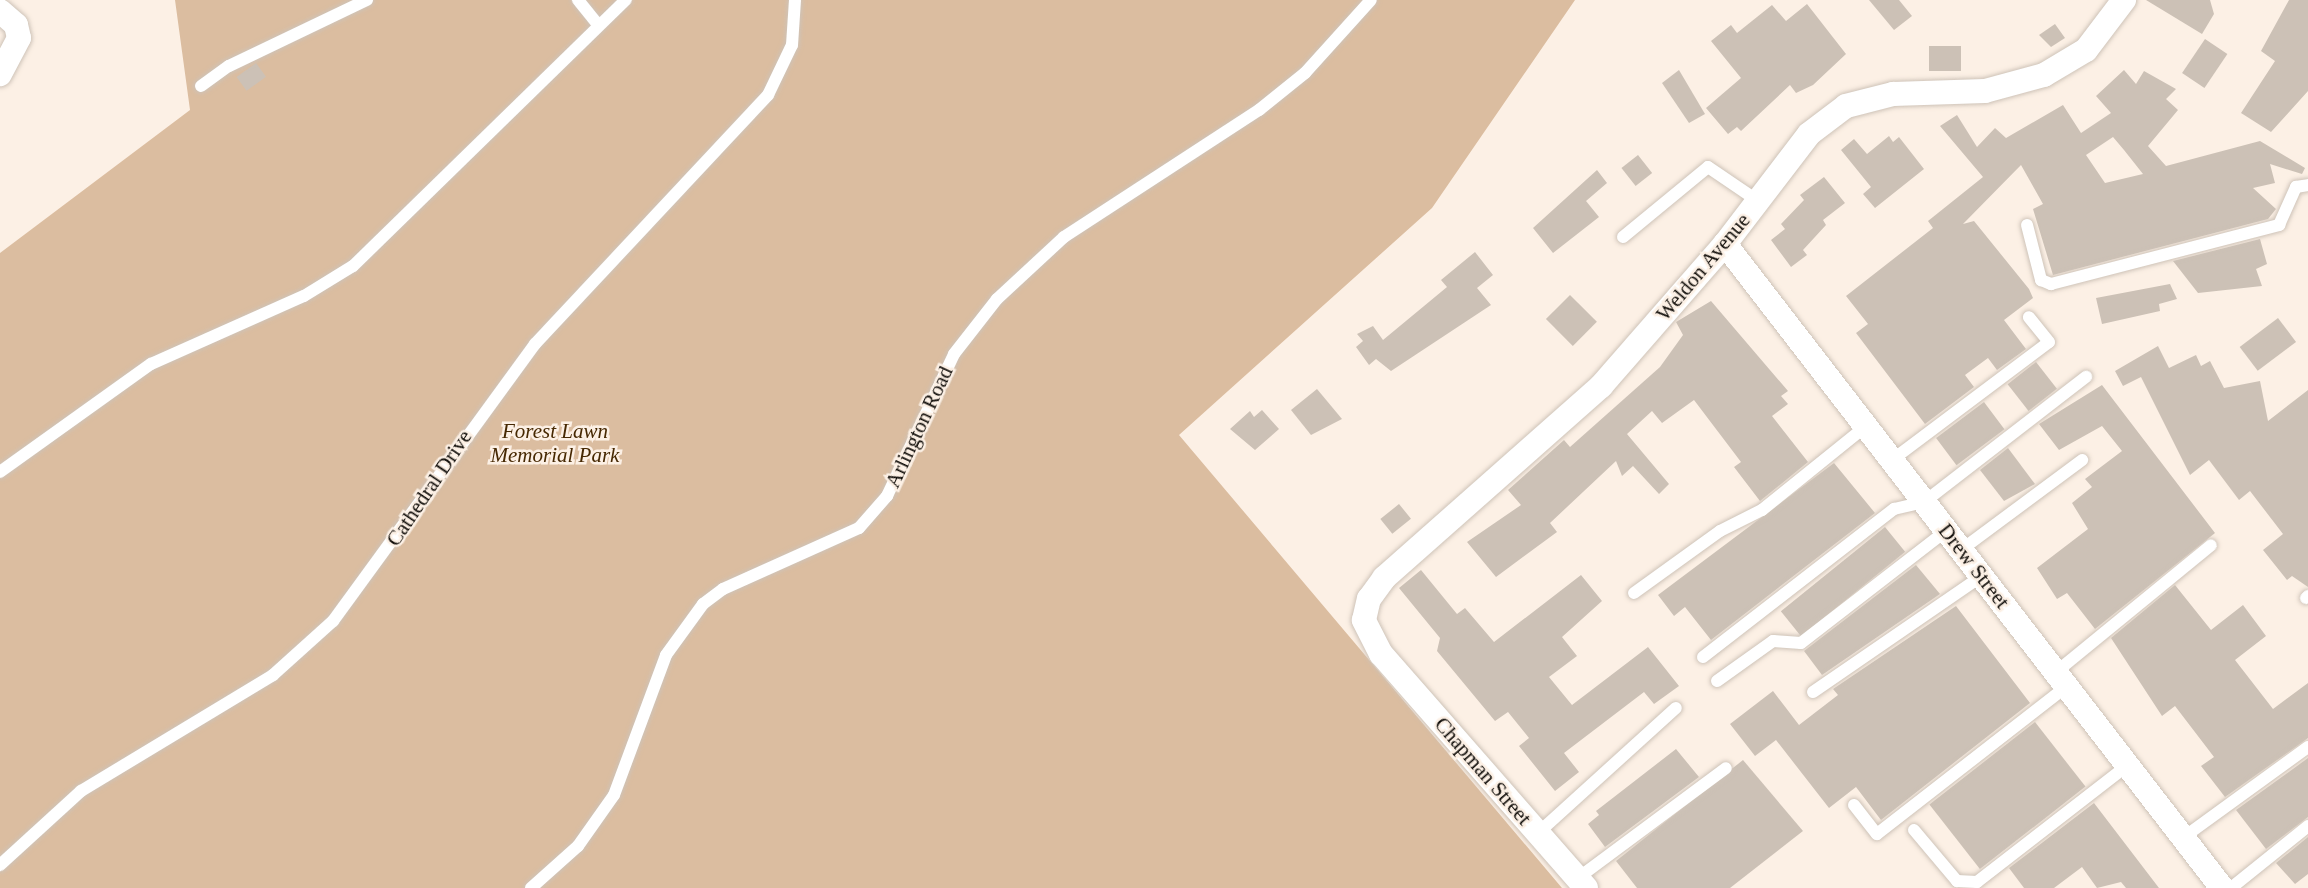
<!DOCTYPE html>
<html>
<head>
<meta charset="utf-8">
<style>
	body { margin:0 }
	#map { position:relative; width:2308px; height:888px; overflow:hidden; background:#fcf0e5; font-family:"Times New Roman",serif }
	div>[style] { position:absolute }
	.green>* { inset:0; background:#dbbda0 }
	.building>* { inset:0; background:#ccc1b6; transform-origin:0 0 }
	.roads { filter:drop-shadow(0 0 2px #cec3b8) drop-shadow(0 0 2px #cec3b8) }
	.service>* { height:12px; margin:-6px; padding:0 6px; transform-origin:6px; border-radius:6px; background:#fff }
	.minor>* { height:24px; margin:-12px; padding:0 12px; transform-origin:12px; border-radius:12px; background:#fff }
	span { translate:-50% -50%; white-space:nowrap; text-align:center; line-height:1.15; -webkit-text-stroke:5px #fcf0e5; paint-order:stroke }
	.street-label { font-size:21px; color:#0f0c08 }
	.park-label { font-size:21px; color:#462802; font-style:italic }
</style>
</head>
<body>
<div id="map">
	<div class="green">
		<div style="clip-path:polygon(175px 0,1575px 0,1432px 208px,1179px 435px,1562px 888px,0 888px,0 253px,190px 110px)"></div>
	</div>
	<div class="building">
		<div style="clip-path:polygon(1869px 0,1899px 0,1912px 16px,1894px 30px)"></div>
		<div style="clip-path:polygon(2146px 0,2210px 0,2214px 14px,2202px 34px)"></div>
		<div style="clip-path:polygon(2289px 0,2308px 0,2308px 91px,2271px 132px,2241px 113px,2275px 61px,2261px 51px)"></div>
		<div style="clip-path:polygon(1807px 4px,1846px 54px,1813px 85px,1796px 93px,1790px 85px,1741px 131px,1737px 127px,1728px 134px,1706px 108px,1741px 78px,1711px 41px,1731px 25px,1737px 33px,1772px 5px,1786px 21px)"></div>
		<div style="clip-path:polygon(2055px 24px,2065px 38px,2051px 47px,2039px 35px)"></div>
		<div style="left:2205px;top:39px;width:27px;height:41px;rotate:34deg"></div>
		<div style="left:1961px;top:46px;width:25px;height:32px;rotate:90deg"></div>
		<div style="left:256px;top:63px;width:17px;height:24px;rotate:54deg"></div>
		<div style="clip-path:polygon(1679px 70px,1705px 114px,1689px 123px,1662px 83px)"></div>
		<div style="clip-path:polygon(evenodd,2124px 70px,2136px 84px,2144px 71px,2176px 89px,2166px 99px,2178px 110px,2148px 146px,2166px 166px,2260px 141px,2305px 168px,2302px 174px,2270px 164px,2275px 183px,2253px 188px,2276px 209px,2268px 219px,2053px 275px,2033px 209px,2043px 204px,2021px 165px,1963px 224px,1974px 221px,2029px 289px,2033px 298px,2004px 320px,2026px 349px,1997px 370px,1988px 358px,1965px 375px,1974px 387px,1925px 424px,1856px 333px,1868px 324px,1846px 296px,1933px 228px,1928px 221px,1983px 177px,1940px 126px,1957px 115px,1977px 147px,1995px 128px,2006px 138px,2063px 105px,2081px 133px,2111px 113px,2096px 96px,2124px 70px,2113px 137px,2124px 150px,2143px 174px,2105px 183px,2086px 155px,2113px 137px)"></div>
		<div style="clip-path:polygon(1889px 136px,1893px 142px,1899px 137px,1924px 169px,1875px 208px,1863px 194px,1871px 187px,1841px 150px,1854px 139px,1867px 154px)"></div>
		<div style="left:1638px;top:155px;width:23px;height:21px;rotate:52deg"></div>
		<div style="clip-path:polygon(1597px 170px,1607px 183px,1586px 201px,1599px 217px,1553px 253px,1533px 228px)"></div>
		<div style="clip-path:polygon(1824px 177px,1845px 203px,1823px 220px,1826px 225px,1803px 250px,1807px 255px,1791px 267px,1771px 240px,1785px 229px,1781px 224px,1804px 200px,1800px 195px)"></div>
		<div style="clip-path:polygon(2260px 239px,2267px 264px,2256px 269px,2262px 286px,2198px 293px,2173px 261px)"></div>
		<div style="clip-path:polygon(1475px 252px,1493px 275px,1477px 288px,1491px 305px,1391px 371px,1376px 359px,1369px 365px,1356px 347px,1363px 341px,1357px 334px,1373px 326px,1383px 340px,1447px 287px,1441px 280px)"></div>
		<div style="clip-path:polygon(2170px 284px,2177px 299px,2159px 304px,2160px 311px,2102px 324px,2096px 298px)"></div>
		<div style="left:1570px;top:295px;width:38px;height:34px;rotate:45deg"></div>
		<div style="clip-path:polygon(1711px 301px,1788px 391px,1781px 396px,1788px 404px,1772px 416px,1808px 462px,1760px 501px,1734px 467px,1741px 462px,1694px 400px,1662px 423px,1652px 411px,1627px 434px,1669px 484px,1659px 494px,1633px 466px,1622px 476px,1616px 461px,1550px 523px,1557px 532px,1496px 577px,1467px 542px,1521px 505px,1508px 490px,1564px 440px,1570px 447px,1660px 367px,1683px 335px,1676px 322px)"></div>
		<div style="left:2278px;top:318px;width:30px;height:48px;rotate:53deg"></div>
		<div style="clip-path:polygon(2158px 346px,2169px 368px,2196px 355px,2201px 366px,2210px 361px,2224px 388px,2260px 381px,2268px 421px,2308px 390px,2308px 587px,2292px 576px,2287px 580px,2263px 550px,2283px 534px,2250px 491px,2239px 500px,2209px 460px,2190px 475px,2141px 377px,2123px 386px,2115px 371px)"></div>
		<div style="left:2036px;top:362px;width:34px;height:36px;rotate:52deg"></div>
		<div style="clip-path:polygon(2102px 385px,2215px 533px,2095px 629px,2067px 593px,2057px 599px,2037px 568px,2088px 529px,2072px 503px,2092px 487px,2085px 479px,2122px 451px,2102px 426px,2059px 450px,2039px 424px)"></div>
		<div style="clip-path:polygon(1317px 389px,1342px 419px,1311px 435px,1291px 410px)"></div>
		<div style="left:1984px;top:402px;width:34px;height:60px;rotate:53deg"></div>
		<div style="clip-path:polygon(1262px 410px,1279px 429px,1255px 450px,1230px 429px,1250px 411px,1254px 417px)"></div>
		<div style="clip-path:polygon(2008px 448px,2035px 484px,2004px 501px,1980px 470px)"></div>
		<div style="clip-path:polygon(1834px 463px,1875px 513px,1711px 640px,1685px 607px,1674px 616px,1658px 595px)"></div>
		<div style="left:1399px;top:504px;width:19px;height:24px;rotate:51deg"></div>
		<div style="left:1885px;top:527px;width:32px;height:134px;rotate:51deg"></div>
		<div style="clip-path:polygon(1916px 565px,1940px 594px,1822px 675px,1804px 651px)"></div>
		<div style="clip-path:polygon(1421px 570px,1457px 614px,1465px 608px,1494px 642px,1581px 575px,1602px 601px,1562px 637px,1577px 656px,1549px 677px,1572px 705px,1648px 647px,1679px 686px,1654px 704px,1644px 692px,1564px 753px,1579px 772px,1555px 791px,1519px 746px,1529px 738px,1508px 712px,1495px 721px,1437px 651px,1440px 638px,1399px 588px)"></div>
		<div style="clip-path:polygon(2175px 585px,2211px 630px,2243px 605px,2266px 636px,2235px 660px,2273px 709px,2308px 683px,2308px 738px,2225px 797px,2201px 766px,2214px 757px,2175px 706px,2162px 716px,2111px 638px)"></div>
		<div style="clip-path:polygon(1956px 606px,2030px 703px,1881px 820px,1856px 787px,1829px 808px,1776px 740px,1755px 756px,1730px 724px,1773px 691px,1799px 725px,1838px 695px,1833px 689px)"></div>
		<div style="left:2035px;top:722px;width:82px;height:134px;rotate:52deg"></div>
		<div style="clip-path:polygon(1676px 749px,1699px 777px,1605px 847px,1588px 824px,1599px 815px,1596px 811px)"></div>
		<div style="clip-path:polygon(2308px 758px,2308px 817px,2266px 849px,2236px 810px)"></div>
		<div style="clip-path:polygon(1743px 760px,1803px 831px,1730px 888px,1637px 888px,1616px 861px)"></div>
		<div style="clip-path:polygon(2094px 803px,2159px 888px,2126px 888px,2121px 882px,2097px 888px,2082px 867px,2054px 888px,2024px 888px,2009px 868px)"></div>
		<div style="clip-path:polygon(2308px 837px,2308px 874px,2295px 884px,2276px 863px)"></div>
	</div>
	<div class="roads">
		<div class="service">
			<div style="left:578px;top:0;width:32px;rotate:51deg"></div>
			<div style="left:201px;top:86px;width:34px;rotate:-36deg"></div>
			<div style="left:229px;top:66px;width:153px;rotate:-25.6deg"></div>
			<div style="left:2027px;top:225px;width:57px;rotate:75.7deg"></div>
			<div style="left:2041px;top:280px;width:11px;rotate:22deg"></div>
			<div style="left:2051px;top:284px;width:236px;rotate:-14.5deg"></div>
			<div style="left:2279px;top:225px;width:42px;rotate:-65.9deg"></div>
			<div style="left:2296px;top:187px;width:12px;rotate:-9deg"></div>
			<div style="left:1623px;top:237px;width:110px;rotate:-39.5deg"></div>
			<div style="left:1708px;top:167px;width:60px;rotate:34.2deg"></div>
			<div style="left:1892px;top:460px;width:196px;rotate:-36.9deg"></div>
			<div style="left:2049px;top:342px;width:32px;rotate:-129deg"></div>
			<div style="left:0;top:472px;width:186px;rotate:-35.6deg"></div>
			<div style="left:151px;top:364px;width:167px;rotate:-24deg"></div>
			<div style="left:304px;top:296px;width:57px;rotate:-31.5deg"></div>
			<div style="left:353px;top:266px;width:381px;rotate:-44.3deg"></div>
			<div style="left:1961px;top:550px;width:151px;rotate:-36.6deg"></div>
			<div style="left:1634px;top:593px;width:106px;rotate:-35.8deg"></div>
			<div style="left:1720px;top:531px;width:47px;rotate:-26.6deg"></div>
			<div style="left:1762px;top:510px;width:134px;rotate:-38.9deg"></div>
			<div style="left:2306px;top:598px;width:3px;rotate:-45deg"></div>
			<div style="left:1703px;top:657px;width:242px;rotate:-37.8deg"></div>
			<div style="left:1894px;top:509px;width:31px;rotate:-13deg"></div>
			<div style="left:1924px;top:502px;width:205px;rotate:-37.7deg"></div>
			<div style="left:2056px;top:672px;width:200px;rotate:-39.3deg"></div>
			<div style="left:1717px;top:681px;width:69px;rotate:-35.5deg"></div>
			<div style="left:1773px;top:641px;width:28px;rotate:4deg"></div>
			<div style="left:1801px;top:643px;width:183px;rotate:-37.7deg"></div>
			<div style="left:1813px;top:692px;width:205px;rotate:-34.5deg"></div>
			<div style="left:1854px;top:805px;width:37px;rotate:52deg"></div>
			<div style="left:1877px;top:834px;width:241px;rotate:-37.9deg"></div>
			<div style="left:1914px;top:830px;width:67px;rotate:49.9deg"></div>
			<div style="left:1957px;top:881px;width:20px;rotate:3deg"></div>
			<div style="left:1977px;top:882px;width:191px;rotate:-37.8deg"></div>
			<div style="left:1538px;top:833px;width:186px;rotate:-42.2deg"></div>
			<div style="left:2184px;top:837px;width:153px;rotate:-36deg"></div>
			<div style="left:0;top:865px;width:110px;rotate:-42.4deg"></div>
			<div style="left:81px;top:791px;width:224px;rotate:-31.1deg"></div>
			<div style="left:273px;top:675px;width:81px;rotate:-42deg"></div>
			<div style="left:333px;top:621px;width:343px;rotate:-53.9deg"></div>
			<div style="left:535px;top:344px;width:341px;rotate:-46.9deg"></div>
			<div style="left:768px;top:95px;width:55px;rotate:-64.4deg"></div>
			<div style="left:792px;top:45px;width:45px;rotate:-86.2deg"></div>
			<div style="left:1578px;top:878px;width:184px;rotate:-36.6deg"></div>
			<div style="left:531px;top:888px;width:63px;rotate:-41.8deg"></div>
			<div style="left:578px;top:846px;width:62px;rotate:-54.8deg"></div>
			<div style="left:614px;top:795px;width:149px;rotate:-69.6deg"></div>
			<div style="left:666px;top:655px;width:63px;rotate:-54deg"></div>
			<div style="left:703px;top:604px;width:25px;rotate:-37deg"></div>
			<div style="left:723px;top:589px;width:149px;rotate:-24.2deg"></div>
			<div style="left:859px;top:528px;width:43px;rotate:-48.8deg"></div>
			<div style="left:887px;top:496px;width:157px;rotate:-64.7deg"></div>
			<div style="left:954px;top:354px;width:70px;rotate:-52deg"></div>
			<div style="left:997px;top:299px;width:91px;rotate:-42.8deg"></div>
			<div style="left:1064px;top:237px;width:233px;rotate:-33.1deg"></div>
			<div style="left:1259px;top:110px;width:59px;rotate:-38.8deg"></div>
			<div style="left:1305px;top:73px;width:98px;rotate:-47.9deg"></div>
			<div style="left:2231px;top:888px;width:99px;rotate:-38.8deg"></div>
		</div>
		<div class="minor">
			<div style="left:0;top:11px;width:21px;rotate:41deg"></div>
			<div style="left:16px;top:25px;width:13px;rotate:77deg"></div>
			<div style="left:19px;top:38px;width:41px;rotate:117.8deg"></div>
			<div style="left:1725px;top:244px;width:813px;rotate:52.34deg"></div>
			<div style="left:1586px;top:888px;width:311px;rotate:-131.2deg"></div>
			<div style="left:1381px;top:654px;width:38px;rotate:-117deg"></div>
			<div style="left:1364px;top:620px;width:22px;rotate:-77deg"></div>
			<div style="left:1369px;top:599px;width:26px;rotate:-54deg"></div>
			<div style="left:1384px;top:578px;width:290px;rotate:-41.5deg"></div>
			<div style="left:1601px;top:386px;width:189px;rotate:-48.9deg"></div>
			<div style="left:1725px;top:244px;width:138px;rotate:-52.6deg"></div>
			<div style="left:1809px;top:134px;width:46px;rotate:-37.1deg"></div>
			<div style="left:1846px;top:106px;width:49px;rotate:-14.3deg"></div>
			<div style="left:1893px;top:94px;width:92px;rotate:-1.9deg"></div>
			<div style="left:1985px;top:91px;width:61px;rotate:-15.2deg"></div>
			<div style="left:2044px;top:75px;width:49px;rotate:-30.8deg"></div>
			<div style="left:2086px;top:50px;width:63px;rotate:-52.8deg"></div>
		</div>
	</div>
	<div class="street-label">
		<span style="left:1703px;top:267px;rotate:-50deg">Weldon Avenue</span>
		<span style="left:919px;top:427px;rotate:-65deg">Arlington Road</span>
		<span style="left:429px;top:488px;rotate:-56deg">Cathedral Drive</span>
		<span style="left:1974px;top:566px;rotate:52deg">Drew Street</span>
		<span style="left:1483px;top:771px;rotate:49deg">Chapman Street</span>
	</div>
	<div class="park-label">
		<span style="left:555px;top:443px">Forest Lawn<br>Memorial Park</span>
	</div>
</div>
</body>
</html>
